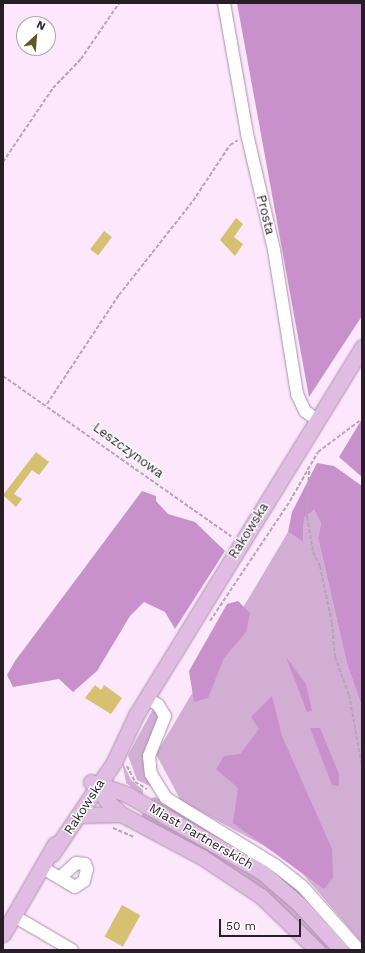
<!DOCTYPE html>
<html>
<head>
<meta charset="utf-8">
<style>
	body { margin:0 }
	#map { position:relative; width:365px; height:953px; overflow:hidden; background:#fce7fc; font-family:"Work Sans",sans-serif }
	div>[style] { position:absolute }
	.green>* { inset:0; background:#d2add4 }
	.forest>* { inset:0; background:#c991cb }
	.building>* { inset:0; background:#d5c171; transform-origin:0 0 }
	.path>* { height:2px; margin-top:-1px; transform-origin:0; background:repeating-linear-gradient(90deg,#b6a5b6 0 4px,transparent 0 6px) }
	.roads { filter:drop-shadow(0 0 1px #aa91aa) drop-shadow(0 0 1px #aa91aa) }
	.minor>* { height:12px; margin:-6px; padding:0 6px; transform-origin:6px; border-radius:6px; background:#fff }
	.major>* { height:15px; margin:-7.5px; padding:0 7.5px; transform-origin:7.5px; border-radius:7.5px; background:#e0bbe2 }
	span { translate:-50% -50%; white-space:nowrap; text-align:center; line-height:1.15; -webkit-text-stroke:3px #fff; paint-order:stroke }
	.street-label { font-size:13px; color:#281e28 }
	.frame { position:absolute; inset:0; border:4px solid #281e28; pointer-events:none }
	.north { position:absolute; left:16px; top:16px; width:40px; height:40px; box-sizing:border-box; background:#fff; border:1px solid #a9a5a9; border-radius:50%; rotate:26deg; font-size:11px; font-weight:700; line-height:16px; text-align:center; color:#281e28 }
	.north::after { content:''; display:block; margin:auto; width:14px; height:18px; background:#635623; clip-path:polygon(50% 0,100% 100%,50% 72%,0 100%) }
	.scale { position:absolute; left:219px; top:919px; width:82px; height:18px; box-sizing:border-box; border:2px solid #281e28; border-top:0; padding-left:5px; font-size:12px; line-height:14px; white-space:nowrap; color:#281e28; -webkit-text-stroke:3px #fff; paint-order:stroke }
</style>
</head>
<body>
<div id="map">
	<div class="green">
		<div style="clip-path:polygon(314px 510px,321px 523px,318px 538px,347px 664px,362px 707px,362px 943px,303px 874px,270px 849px,181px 801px,156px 754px,288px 532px,303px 542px,304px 518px)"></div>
		<div style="clip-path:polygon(154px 707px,160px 714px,150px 745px,152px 787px,137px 780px,128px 755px)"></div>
		<div style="clip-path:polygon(122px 761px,131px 780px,143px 790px,143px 795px,126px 783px)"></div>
		<div style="clip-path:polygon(155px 797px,227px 836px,302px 892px,354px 950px,348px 950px,301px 897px,241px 851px,150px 799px)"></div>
		<div style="clip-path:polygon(144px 810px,256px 877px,295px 909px,332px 950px,324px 950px,317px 941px,141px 817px)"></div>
	</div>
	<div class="forest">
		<div style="clip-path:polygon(237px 3px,362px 3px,362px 316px,309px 397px)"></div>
		<div style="clip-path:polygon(362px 419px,362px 477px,339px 457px)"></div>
		<div style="clip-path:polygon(317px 463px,334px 466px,362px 486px,362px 707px,347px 664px,318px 538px,321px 523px,314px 510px,304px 518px,303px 542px,288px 532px,292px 512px)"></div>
		<div style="clip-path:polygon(142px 491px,156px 496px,156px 501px,168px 514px,195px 522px,225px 551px,175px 629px,165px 612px,144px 602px,130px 616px,97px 671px,73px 692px,59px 679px,13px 687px,7px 675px,15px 661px)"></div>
		<div style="clip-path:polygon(238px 601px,250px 613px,246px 632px,224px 658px,208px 698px,194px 702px,189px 671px,227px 604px)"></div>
		<div style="clip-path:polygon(286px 657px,306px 684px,312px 711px,307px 712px)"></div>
		<div style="clip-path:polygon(272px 696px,282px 736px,332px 849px,333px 878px,324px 889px,233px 823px,238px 788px,216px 769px,224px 756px,240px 754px,259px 729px,251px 717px)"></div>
		<div style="clip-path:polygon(310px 728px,320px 728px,339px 774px,339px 786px,332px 785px)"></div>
	</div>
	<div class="building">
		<div style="clip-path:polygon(236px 218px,243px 224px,234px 237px,243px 244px,235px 256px,220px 240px)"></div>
		<div style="left:104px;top:231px;width:10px;height:23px;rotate:37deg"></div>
		<div style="clip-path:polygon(36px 452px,49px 462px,39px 475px,32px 470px,14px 494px,22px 499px,16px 507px,3px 495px)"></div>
		<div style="clip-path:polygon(95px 685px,101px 690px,104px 685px,122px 698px,111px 714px,85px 698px)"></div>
		<div style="left:122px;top:905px;width:21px;height:36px;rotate:29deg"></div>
	</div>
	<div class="path">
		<div style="left:3px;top:162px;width:89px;rotate:-56deg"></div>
		<div style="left:53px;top:88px;width:40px;rotate:-46deg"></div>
		<div style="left:81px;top:59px;width:68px;rotate:-55.8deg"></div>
		<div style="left:3px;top:376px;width:279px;rotate:35.1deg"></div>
		<div style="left:47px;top:404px;width:131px;rotate:-56.6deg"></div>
		<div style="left:119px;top:295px;width:120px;rotate:-51.8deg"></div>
		<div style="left:193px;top:201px;width:67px;rotate:-56.5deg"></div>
		<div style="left:230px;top:145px;width:9px;rotate:-32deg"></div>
		<div style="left:309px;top:471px;width:46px;rotate:92.5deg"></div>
		<div style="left:307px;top:517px;width:36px;rotate:80deg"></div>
		<div style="left:313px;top:552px;width:16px;rotate:63deg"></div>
		<div style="left:320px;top:566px;width:58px;rotate:78.1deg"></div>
		<div style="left:332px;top:623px;width:34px;rotate:85deg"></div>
		<div style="left:335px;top:657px;width:40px;rotate:69.8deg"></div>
		<div style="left:349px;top:695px;width:72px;rotate:79.6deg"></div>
		<div style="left:210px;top:621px;width:144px;rotate:-56.3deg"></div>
		<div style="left:290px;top:501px;width:56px;rotate:-60.3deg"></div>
		<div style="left:318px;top:452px;width:55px;rotate:-36.9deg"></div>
		<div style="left:127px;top:766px;width:18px;rotate:63deg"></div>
		<div style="left:135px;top:782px;width:14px;rotate:30deg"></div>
		<div style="left:113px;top:828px;width:23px;rotate:23deg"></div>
	</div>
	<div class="roads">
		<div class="minor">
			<div style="left:224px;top:3px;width:133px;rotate:80deg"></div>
			<div style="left:247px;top:134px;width:119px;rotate:76.9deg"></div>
			<div style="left:274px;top:250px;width:146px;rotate:80.9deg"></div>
			<div style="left:297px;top:394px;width:19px;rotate:65deg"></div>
			<div style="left:305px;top:411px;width:15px;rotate:37deg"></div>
			<div style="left:147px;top:698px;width:13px;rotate:32deg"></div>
			<div style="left:158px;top:705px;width:13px;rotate:58deg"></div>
			<div style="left:165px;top:716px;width:43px;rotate:111.8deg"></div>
			<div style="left:149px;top:756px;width:18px;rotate:84deg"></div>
			<div style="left:151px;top:774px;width:28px;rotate:58deg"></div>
			<div style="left:166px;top:798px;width:128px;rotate:31.6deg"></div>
			<div style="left:275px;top:865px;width:34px;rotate:38deg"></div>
			<div style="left:302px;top:886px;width:86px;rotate:48.3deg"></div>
			<div style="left:43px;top:868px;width:29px;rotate:31deg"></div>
			<div style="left:68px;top:883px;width:8px;rotate:30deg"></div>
			<div style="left:75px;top:887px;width:11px;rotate:-34deg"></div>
			<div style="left:84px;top:881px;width:12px;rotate:-76deg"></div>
			<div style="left:87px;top:869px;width:5px;rotate:-112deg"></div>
			<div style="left:85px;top:864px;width:9px;rotate:-174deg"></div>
			<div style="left:76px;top:863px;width:22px;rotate:137deg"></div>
			<div style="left:14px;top:916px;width:67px;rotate:30.4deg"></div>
		</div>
		<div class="major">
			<div style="left:91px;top:782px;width:39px;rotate:19deg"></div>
			<div style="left:128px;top:795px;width:155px;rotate:29.9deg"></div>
			<div style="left:262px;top:872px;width:49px;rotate:40.9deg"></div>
			<div style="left:299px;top:904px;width:62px;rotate:47.6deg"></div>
			<div style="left:99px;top:787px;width:15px;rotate:62deg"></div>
			<div style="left:106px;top:800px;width:21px;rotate:43deg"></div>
			<div style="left:121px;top:814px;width:92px;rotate:28deg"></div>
			<div style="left:202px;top:857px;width:71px;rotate:33.5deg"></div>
			<div style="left:261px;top:896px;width:78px;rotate:44deg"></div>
			<div style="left:81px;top:815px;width:40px;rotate:-1.4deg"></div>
			<div style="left:52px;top:854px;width:111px;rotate:-56deg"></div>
			<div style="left:114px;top:762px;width:52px;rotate:-64.9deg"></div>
			<div style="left:136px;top:715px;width:432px;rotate:-58.4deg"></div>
			<div style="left:3px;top:934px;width:104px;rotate:-60deg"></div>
		</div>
	</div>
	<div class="street-label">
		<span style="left:265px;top:215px;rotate:76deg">Prosta</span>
		<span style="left:128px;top:451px;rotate:36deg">Leszczynowa</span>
		<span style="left:249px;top:531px;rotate:-58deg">Rakowska</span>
		<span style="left:85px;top:807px;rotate:-57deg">Rakowska</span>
		<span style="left:201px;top:837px;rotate:30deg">Miast Partnerskich</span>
	</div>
	<div class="frame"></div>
	<div class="north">N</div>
	<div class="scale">50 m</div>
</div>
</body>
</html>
